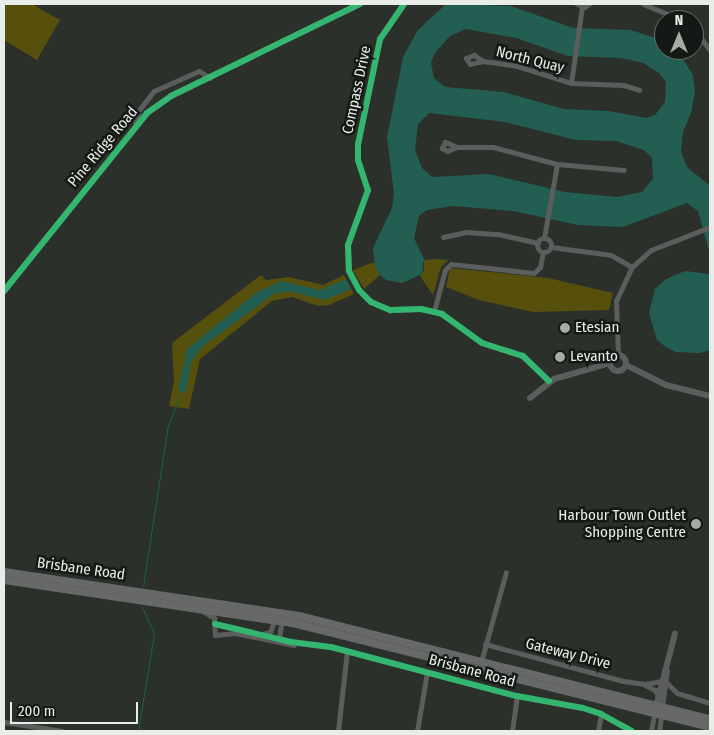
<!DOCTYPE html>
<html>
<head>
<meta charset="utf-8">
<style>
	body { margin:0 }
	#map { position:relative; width:714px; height:735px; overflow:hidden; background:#2b302b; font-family:"Fira Sans Condensed",sans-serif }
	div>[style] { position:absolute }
	.green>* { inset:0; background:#56500c }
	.water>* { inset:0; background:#225e51 }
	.stream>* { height:1px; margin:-0.5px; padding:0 0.5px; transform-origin:0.5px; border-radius:0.5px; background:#225e51 }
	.minor>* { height:5px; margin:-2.5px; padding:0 2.5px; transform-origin:2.5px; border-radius:2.5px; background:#5b5e5c }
	.minor>.ring { margin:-2.5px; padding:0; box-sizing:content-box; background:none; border:5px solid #5b5e5c; border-radius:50% }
	.tertiary>* { height:6px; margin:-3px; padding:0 3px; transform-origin:3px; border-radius:3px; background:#5b5e5c }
	.tertiary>.ring { margin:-3px; padding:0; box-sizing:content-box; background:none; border:6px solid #5b5e5c; border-radius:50% }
	.trunk>* { height:8px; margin:-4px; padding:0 4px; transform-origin:4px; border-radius:4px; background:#666967 }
	.cycleway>* { height:6px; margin:-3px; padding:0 3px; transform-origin:3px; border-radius:3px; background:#33b770 }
	.dots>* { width:14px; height:14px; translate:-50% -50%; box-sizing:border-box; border:2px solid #151915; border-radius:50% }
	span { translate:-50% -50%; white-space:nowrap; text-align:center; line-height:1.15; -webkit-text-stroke:5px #151915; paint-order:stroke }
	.street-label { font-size:15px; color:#e8ede7 }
	.poi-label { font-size:15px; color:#e8ede7 }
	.left { translate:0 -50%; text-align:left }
	.right { translate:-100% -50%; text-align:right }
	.frame { position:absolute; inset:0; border:5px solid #e8ede7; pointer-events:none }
	.north { position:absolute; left:654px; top:10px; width:50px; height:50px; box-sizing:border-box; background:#151915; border:1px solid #696e69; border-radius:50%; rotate:0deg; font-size:14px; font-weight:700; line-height:20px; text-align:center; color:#e8ede7 }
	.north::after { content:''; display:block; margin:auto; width:18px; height:22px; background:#a6aba5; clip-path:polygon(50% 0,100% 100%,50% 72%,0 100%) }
	.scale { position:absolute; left:10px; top:702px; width:128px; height:22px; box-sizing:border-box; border:2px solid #e8ede7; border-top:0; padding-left:6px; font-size:15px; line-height:18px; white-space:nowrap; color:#e8ede7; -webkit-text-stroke:4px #151915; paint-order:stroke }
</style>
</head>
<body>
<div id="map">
	<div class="green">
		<div style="clip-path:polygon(4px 4px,32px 4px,60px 20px,37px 60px,4px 40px)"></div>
		<div style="clip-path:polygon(435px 259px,448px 260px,441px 267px,433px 295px,420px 276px,424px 270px,424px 260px)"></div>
		<div style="clip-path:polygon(374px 262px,380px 275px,364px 289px,353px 270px)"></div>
		<div style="clip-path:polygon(450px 268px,548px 278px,613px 293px,609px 310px,533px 312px,479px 300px,446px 287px)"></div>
		<div style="clip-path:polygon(261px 275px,266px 280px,289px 277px,323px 285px,344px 275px,354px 294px,329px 305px,318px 306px,292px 297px,272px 301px,200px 359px,189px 409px,169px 406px,174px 382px,172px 343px)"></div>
	</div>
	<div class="water">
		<div style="clip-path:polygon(evenodd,446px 4px,511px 6px,573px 28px,631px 30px,664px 41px,664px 50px,677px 50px,693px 75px,695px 91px,691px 113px,683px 132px,681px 152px,687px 167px,710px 186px,710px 254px,698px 211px,687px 203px,623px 227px,578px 225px,513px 211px,453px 206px,427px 210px,419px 216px,414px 238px,424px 259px,422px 274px,402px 283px,386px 280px,380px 275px,375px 265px,373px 248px,392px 208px,394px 194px,387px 137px,403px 57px,418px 30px,446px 4px,466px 29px,516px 38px,568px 56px,621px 58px,643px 63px,659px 73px,666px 82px,665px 102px,655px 115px,646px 118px,609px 111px,564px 109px,504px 92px,445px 87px,434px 78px,431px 63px,435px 53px,450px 36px,466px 29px,446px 4px,429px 113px,505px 122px,576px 140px,616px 141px,644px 150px,652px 158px,653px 179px,642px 192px,617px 197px,565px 192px,489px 174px,432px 177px,422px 168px,415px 150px,418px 124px,429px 113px)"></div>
		<div style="clip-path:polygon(685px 271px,710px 274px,710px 350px,700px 353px,676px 352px,666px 347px,657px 340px,649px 313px,655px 289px,666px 279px)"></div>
		<div style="clip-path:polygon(346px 279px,351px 289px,325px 300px,292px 292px,275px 293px,202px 347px,191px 362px,186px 392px,178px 391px,187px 349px,257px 292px,281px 281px,320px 290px)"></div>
	</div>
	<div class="stream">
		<div style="left:143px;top:586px;width:163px;rotate:-81.2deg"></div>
		<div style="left:168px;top:425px;width:36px;rotate:-67deg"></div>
		<div style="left:138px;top:731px;width:99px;rotate:-80.7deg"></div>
		<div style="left:154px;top:633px;width:29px;rotate:-115deg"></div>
	</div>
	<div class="minor">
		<div style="left:404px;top:4px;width:42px;rotate:124.4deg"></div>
		<div style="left:380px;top:39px;width:107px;rotate:101.8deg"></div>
		<div style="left:358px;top:144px;width:16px;rotate:90deg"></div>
		<div style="left:358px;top:160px;width:32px;rotate:72deg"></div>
		<div style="left:368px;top:190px;width:59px;rotate:110deg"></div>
		<div style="left:348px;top:245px;width:26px;rotate:88deg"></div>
		<div style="left:349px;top:271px;width:21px;rotate:62deg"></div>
		<div style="left:359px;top:290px;width:17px;rotate:45deg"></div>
		<div style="left:371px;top:302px;width:21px;rotate:23deg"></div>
		<div style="left:390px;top:310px;width:31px;rotate:-2deg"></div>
		<div style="left:421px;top:309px;width:22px;rotate:13deg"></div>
		<div style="left:442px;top:314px;width:49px;rotate:35.9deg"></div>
		<div style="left:482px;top:343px;width:43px;rotate:17.6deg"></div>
		<div style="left:523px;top:356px;width:36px;rotate:44deg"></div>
		<div style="left:577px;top:4px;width:8px;rotate:23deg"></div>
		<div style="left:584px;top:7px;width:6px;rotate:-31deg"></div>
		<div style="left:643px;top:4px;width:42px;rotate:22.3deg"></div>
		<div style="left:694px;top:29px;width:26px;rotate:53deg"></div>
		<div style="left:483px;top:61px;width:13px;rotate:167deg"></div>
		<div style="left:470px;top:64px;width:7px;rotate:-124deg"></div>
		<div style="left:466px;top:58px;width:9px;rotate:-21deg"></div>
		<div style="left:474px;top:55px;width:11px;rotate:34deg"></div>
		<div style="left:483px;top:61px;width:34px;rotate:8deg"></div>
		<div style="left:517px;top:66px;width:57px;rotate:17.5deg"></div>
		<div style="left:571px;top:83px;width:52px;rotate:2.2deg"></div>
		<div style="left:623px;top:85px;width:17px;rotate:17deg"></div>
		<div style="left:571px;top:83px;width:77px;rotate:-81.8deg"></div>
		<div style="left:135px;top:125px;width:16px;rotate:-75deg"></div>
		<div style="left:139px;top:110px;width:24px;rotate:-52deg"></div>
		<div style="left:154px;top:91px;width:49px;rotate:-24deg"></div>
		<div style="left:199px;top:71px;width:13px;rotate:32deg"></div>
		<div style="left:457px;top:147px;width:13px;rotate:-157deg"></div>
		<div style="left:445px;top:142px;width:7px;rotate:117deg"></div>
		<div style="left:442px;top:148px;width:6px;rotate:31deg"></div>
		<div style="left:447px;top:151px;width:11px;rotate:-22deg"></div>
		<div style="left:457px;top:147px;width:36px"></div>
		<div style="left:493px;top:147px;width:66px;rotate:14.9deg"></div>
		<div style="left:557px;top:164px;width:67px;rotate:5.1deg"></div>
		<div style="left:443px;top:237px;width:24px;rotate:-12deg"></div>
		<div style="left:466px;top:232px;width:32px;rotate:4deg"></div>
		<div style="left:498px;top:234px;width:41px;rotate:12.7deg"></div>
		<div style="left:544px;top:238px;width:75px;rotate:-80deg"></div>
		<div class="ring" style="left:537px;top:238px;width:9px;height:9px"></div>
		<div style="left:551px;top:247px;width:61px;rotate:7.6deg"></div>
		<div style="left:611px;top:255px;width:24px;rotate:30deg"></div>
		<div style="left:434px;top:311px;width:42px;rotate:-75deg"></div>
		<div style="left:445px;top:270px;width:8px;rotate:-45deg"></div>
		<div style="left:451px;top:264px;width:83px;rotate:6.2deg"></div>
		<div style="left:534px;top:273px;width:8px;rotate:-45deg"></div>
		<div style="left:540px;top:267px;width:15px;rotate:-79deg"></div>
		<div style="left:618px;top:356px;width:55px;rotate:-92.1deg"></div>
		<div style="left:616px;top:301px;width:38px;rotate:-65deg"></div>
		<div style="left:632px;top:267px;width:25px;rotate:-42deg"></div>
		<div style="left:651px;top:250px;width:63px;rotate:-21.3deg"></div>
		<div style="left:204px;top:612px;width:12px;rotate:31deg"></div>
		<div style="left:214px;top:618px;width:17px;rotate:87deg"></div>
		<div style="left:215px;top:635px;width:20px;rotate:-6deg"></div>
		<div style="left:235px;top:633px;width:60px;rotate:11.5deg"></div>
		<div style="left:215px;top:624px;width:78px;rotate:13.3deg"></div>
		<div style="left:291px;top:642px;width:40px;rotate:7.1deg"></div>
		<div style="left:331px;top:647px;width:192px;rotate:14.8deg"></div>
		<div style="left:517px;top:696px;width:67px;rotate:10.3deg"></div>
		<div style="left:583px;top:708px;width:19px;rotate:18deg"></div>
		<div style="left:601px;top:714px;width:35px;rotate:29deg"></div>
		<div style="left:262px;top:634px;width:8px;rotate:-14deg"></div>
		<div style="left:270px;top:632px;width:15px;rotate:-70deg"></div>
		<div style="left:279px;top:638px;width:19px;rotate:-81deg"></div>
		<div style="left:485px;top:644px;width:143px;rotate:15deg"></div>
		<div style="left:623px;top:681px;width:22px;rotate:8deg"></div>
		<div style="left:645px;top:684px;width:17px;rotate:-10deg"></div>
		<div style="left:481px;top:662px;width:93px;rotate:-74.5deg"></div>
		<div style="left:667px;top:683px;width:14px;rotate:45deg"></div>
		<div style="left:677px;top:693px;width:34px;rotate:17deg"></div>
		<div style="left:645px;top:685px;width:11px;rotate:27deg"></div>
		<div style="left:655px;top:690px;width:7px;rotate:63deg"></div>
		<div style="left:4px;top:722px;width:59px;rotate:8.8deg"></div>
		<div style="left:338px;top:731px;width:81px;rotate:-83.6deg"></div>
		<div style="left:417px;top:731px;width:60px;rotate:-80.4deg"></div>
		<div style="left:512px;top:731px;width:35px;rotate:-82deg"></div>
		<div style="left:598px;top:731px;width:17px;rotate:-80deg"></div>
		<div style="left:651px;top:731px;width:16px;rotate:-79deg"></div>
		<div style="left:659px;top:731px;width:15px;rotate:-82deg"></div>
	</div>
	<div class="tertiary">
		<div style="left:4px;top:291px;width:228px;rotate:-51.2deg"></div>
		<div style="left:147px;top:113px;width:29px;rotate:-35deg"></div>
		<div style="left:171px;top:96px;width:210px;rotate:-26deg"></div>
		<div class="ring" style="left:610px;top:355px;width:10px;height:10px"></div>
		<div style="left:626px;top:365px;width:45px;rotate:26.6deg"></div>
		<div style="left:666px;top:385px;width:45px;rotate:14deg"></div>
		<div style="left:530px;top:398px;width:31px;rotate:-38deg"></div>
		<div style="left:554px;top:379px;width:58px;rotate:-15.9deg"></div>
		<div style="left:655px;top:710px;width:79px;rotate:-75.3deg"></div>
		<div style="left:661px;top:716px;width:46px;rotate:-82.6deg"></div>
	</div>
	<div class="trunk">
		<div style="left:4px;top:572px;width:298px;rotate:8.5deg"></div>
		<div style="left:299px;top:616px;width:424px;rotate:14.1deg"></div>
		<div style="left:4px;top:580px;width:292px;rotate:8.5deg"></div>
		<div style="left:293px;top:623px;width:430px;rotate:14deg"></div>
	</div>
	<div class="cycleway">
		<div style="left:404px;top:4px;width:42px;rotate:124.4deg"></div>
		<div style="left:380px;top:39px;width:107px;rotate:101.8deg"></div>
		<div style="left:358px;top:144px;width:16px;rotate:90deg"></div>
		<div style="left:358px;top:160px;width:32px;rotate:72deg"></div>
		<div style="left:368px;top:190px;width:59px;rotate:110deg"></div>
		<div style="left:348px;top:245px;width:26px;rotate:88deg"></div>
		<div style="left:349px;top:271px;width:21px;rotate:62deg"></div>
		<div style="left:359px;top:290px;width:17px;rotate:45deg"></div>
		<div style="left:371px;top:302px;width:21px;rotate:23deg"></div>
		<div style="left:390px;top:310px;width:31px;rotate:-2deg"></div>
		<div style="left:421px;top:309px;width:22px;rotate:13deg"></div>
		<div style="left:442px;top:314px;width:49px;rotate:35.9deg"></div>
		<div style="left:482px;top:343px;width:43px;rotate:17.6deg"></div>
		<div style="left:523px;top:356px;width:36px;rotate:44deg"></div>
		<div style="left:4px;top:291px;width:228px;rotate:-51.2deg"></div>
		<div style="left:147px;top:113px;width:29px;rotate:-35deg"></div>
		<div style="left:171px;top:96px;width:210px;rotate:-26deg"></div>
		<div style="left:215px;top:624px;width:78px;rotate:13.3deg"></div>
		<div style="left:291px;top:642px;width:40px;rotate:7.1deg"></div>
		<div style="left:331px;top:647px;width:192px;rotate:14.8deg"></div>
		<div style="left:517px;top:696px;width:67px;rotate:10.3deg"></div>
		<div style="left:583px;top:708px;width:19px;rotate:18deg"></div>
		<div style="left:601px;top:714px;width:35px;rotate:29deg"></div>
	</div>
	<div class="dots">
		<div style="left:565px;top:328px;background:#a6aba5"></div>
		<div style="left:560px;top:357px;background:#a6aba5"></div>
		<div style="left:696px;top:524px;background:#a6aba5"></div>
	</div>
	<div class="street-label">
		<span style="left:530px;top:60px;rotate:14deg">North Quay</span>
		<span style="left:357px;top:90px;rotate:-78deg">Compass Drive</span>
		<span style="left:103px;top:147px;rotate:-50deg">Pine Ridge Road</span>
		<span style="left:81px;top:569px;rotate:8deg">Brisbane Road</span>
		<span style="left:568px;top:654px;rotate:14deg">Gateway Drive</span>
		<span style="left:472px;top:671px;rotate:15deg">Brisbane Road</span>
	</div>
	<div class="poi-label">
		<span class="left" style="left:575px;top:328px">Etesian</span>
		<span class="left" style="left:570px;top:357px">Levanto</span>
		<span class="right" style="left:686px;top:524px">Harbour Town Outlet<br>Shopping Centre</span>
	</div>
	<div class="frame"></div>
	<div class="north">N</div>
	<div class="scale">200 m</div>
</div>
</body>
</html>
